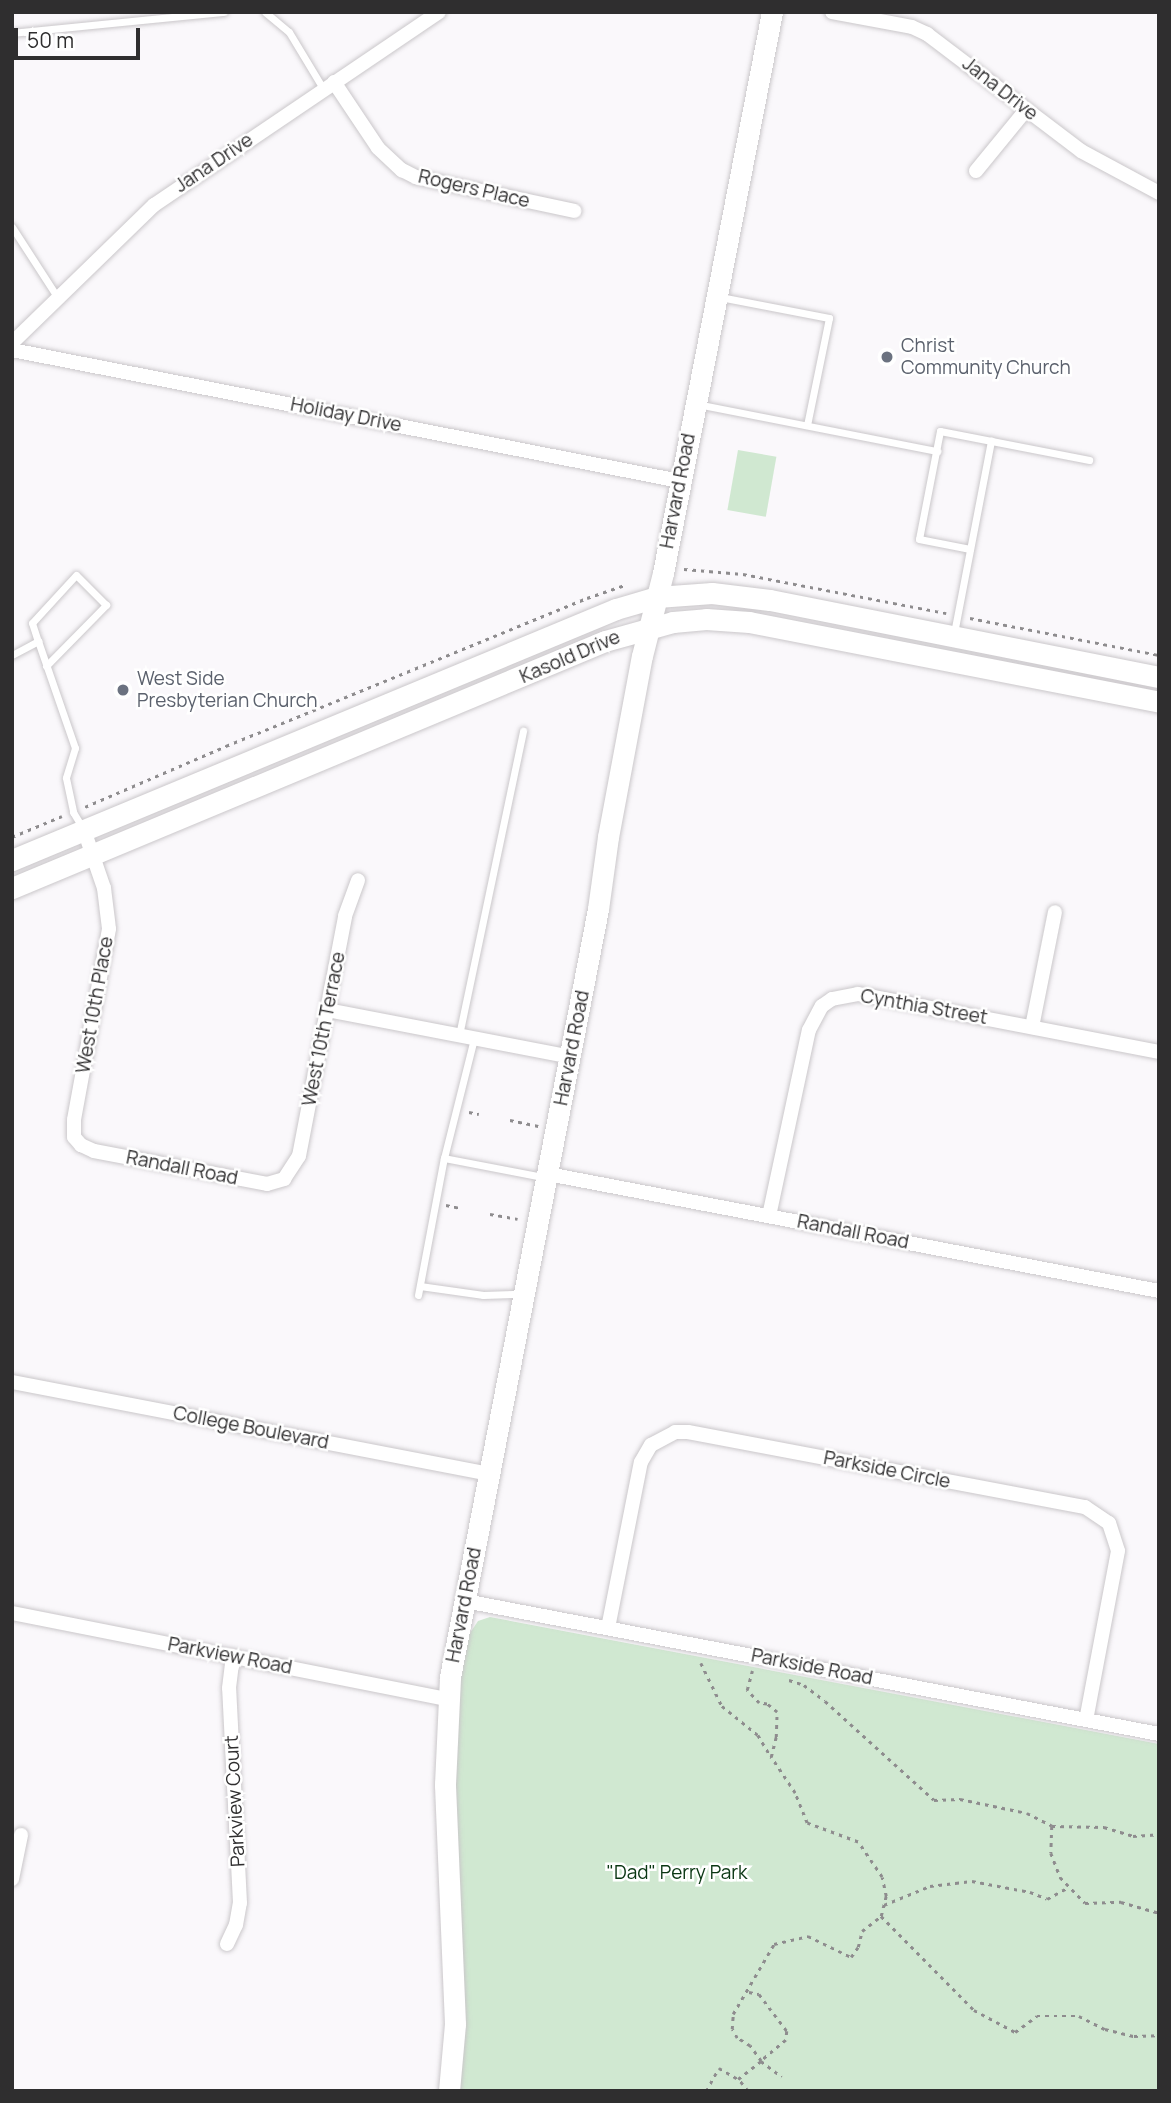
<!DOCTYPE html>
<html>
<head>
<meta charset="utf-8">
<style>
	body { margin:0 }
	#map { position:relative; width:1171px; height:2103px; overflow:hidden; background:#faf8fb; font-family:Manrope,sans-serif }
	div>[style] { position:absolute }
	.green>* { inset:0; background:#d0e8d1; transform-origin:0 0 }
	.path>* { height:2.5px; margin-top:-1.25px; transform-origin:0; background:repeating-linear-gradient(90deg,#8e8c8e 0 3.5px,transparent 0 8.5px) }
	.roads { filter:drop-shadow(0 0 2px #cac7ca) drop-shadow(0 0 2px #cac7ca) }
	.lane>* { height:7px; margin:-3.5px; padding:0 3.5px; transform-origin:3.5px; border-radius:3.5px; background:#fff }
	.street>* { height:14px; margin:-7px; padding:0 7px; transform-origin:7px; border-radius:7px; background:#fff }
	.secondary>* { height:21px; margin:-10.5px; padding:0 10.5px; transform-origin:10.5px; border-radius:10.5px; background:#fff }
	.dots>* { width:19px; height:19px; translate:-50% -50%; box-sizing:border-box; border:4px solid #fff; border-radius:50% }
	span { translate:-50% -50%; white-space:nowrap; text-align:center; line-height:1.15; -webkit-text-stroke:5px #fff; paint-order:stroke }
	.street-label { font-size:19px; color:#2f2e2f }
	.worship-label { font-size:19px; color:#5b616d }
	.left { translate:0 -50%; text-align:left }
	.park-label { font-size:19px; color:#093612 }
	.frame { position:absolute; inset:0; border:14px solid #2f2e2f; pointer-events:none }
	.scale { position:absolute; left:14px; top:28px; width:126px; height:32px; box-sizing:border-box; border:4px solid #2f2e2f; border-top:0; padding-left:9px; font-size:21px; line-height:24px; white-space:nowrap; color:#2f2e2f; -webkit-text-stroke:5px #fff; paint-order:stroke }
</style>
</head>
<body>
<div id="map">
	<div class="green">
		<div style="left:738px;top:450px;width:39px;height:61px;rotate:10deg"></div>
		<div style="clip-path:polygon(490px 1617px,1159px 1744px,1159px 2091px,458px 2091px,454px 1793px,457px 1705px,468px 1636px,478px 1621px)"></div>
	</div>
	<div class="path">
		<div style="left:684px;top:569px;width:59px;rotate:4.8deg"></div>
		<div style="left:743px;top:574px;width:207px;rotate:10.9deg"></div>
		<div style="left:970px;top:618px;width:193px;rotate:11.1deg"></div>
		<div style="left:85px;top:807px;width:154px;rotate:-23.4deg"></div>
		<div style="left:226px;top:746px;width:390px;rotate:-22.3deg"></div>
		<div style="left:587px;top:598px;width:40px;rotate:-18.9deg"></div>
		<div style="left:12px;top:837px;width:54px;rotate:-22.8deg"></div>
		<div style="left:469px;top:1112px;width:10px;rotate:11deg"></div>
		<div style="left:510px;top:1120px;width:29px;rotate:12deg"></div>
		<div style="left:446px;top:1205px;width:14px;rotate:12deg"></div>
		<div style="left:490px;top:1214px;width:28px;rotate:10deg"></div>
		<div style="left:701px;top:1663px;width:48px;rotate:64deg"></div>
		<div style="left:722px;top:1706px;width:46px;rotate:38.9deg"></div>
		<div style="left:758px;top:1735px;width:26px;rotate:59deg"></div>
		<div style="left:789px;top:1680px;width:16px;rotate:18deg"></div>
		<div style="left:804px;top:1685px;width:26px;rotate:37deg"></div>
		<div style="left:825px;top:1701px;width:147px;rotate:42.2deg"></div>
		<div style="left:934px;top:1800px;width:26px;rotate:-2deg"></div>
		<div style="left:960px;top:1799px;width:68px;rotate:11.8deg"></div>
		<div style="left:1027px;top:1813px;width:28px;rotate:27deg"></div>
		<div style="left:1052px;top:1826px;width:52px;rotate:1.1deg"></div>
		<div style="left:1104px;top:1827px;width:30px;rotate:17deg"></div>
		<div style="left:1133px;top:1836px;width:26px;rotate:-4deg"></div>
		<div style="left:1052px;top:1826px;width:27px;rotate:92deg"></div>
		<div style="left:1051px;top:1853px;width:26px;rotate:69deg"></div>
		<div style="left:1060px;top:1877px;width:36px;rotate:46deg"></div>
		<div style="left:1085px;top:1903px;width:36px;rotate:-2deg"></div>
		<div style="left:1121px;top:1902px;width:40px;rotate:16deg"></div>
		<div style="left:884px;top:1905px;width:50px;rotate:-22.4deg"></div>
		<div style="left:930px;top:1886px;width:42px;rotate:-6.8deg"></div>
		<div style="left:972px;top:1881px;width:59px;rotate:10.7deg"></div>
		<div style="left:1030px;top:1892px;width:18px;rotate:22deg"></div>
		<div style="left:1047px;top:1899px;width:25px;rotate:-29deg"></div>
		<div style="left:881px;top:1916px;width:132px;rotate:45.3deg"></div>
		<div style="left:974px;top:2010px;width:47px;rotate:28.2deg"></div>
		<div style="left:1015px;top:2032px;width:27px;rotate:-36deg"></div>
		<div style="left:1037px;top:2016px;width:42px"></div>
		<div style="left:1079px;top:2016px;width:29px;rotate:27deg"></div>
		<div style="left:1105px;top:2029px;width:30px;rotate:14deg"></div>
		<div style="left:1134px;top:2036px;width:25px;rotate:-2deg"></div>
		<div style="left:749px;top:1992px;width:10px;rotate:11deg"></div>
		<div style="left:759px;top:1994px;width:46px;rotate:52.9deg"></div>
		<div style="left:787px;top:2031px;width:9px;rotate:96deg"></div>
		<div style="left:786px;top:2040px;width:33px;rotate:140deg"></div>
		<div style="left:761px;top:2061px;width:19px;rotate:-126deg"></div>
		<div style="left:750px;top:2046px;width:15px;rotate:-148deg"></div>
		<div style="left:737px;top:2038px;width:10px;rotate:-119deg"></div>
		<div style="left:732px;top:2029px;width:15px;rotate:-86deg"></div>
		<div style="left:733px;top:2014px;width:81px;rotate:-59.6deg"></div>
		<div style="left:774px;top:1944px;width:35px;rotate:-13deg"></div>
		<div style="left:808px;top:1936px;width:48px;rotate:26deg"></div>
		<div style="left:851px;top:1957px;width:12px;rotate:-55deg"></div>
		<div style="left:858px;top:1947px;width:16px;rotate:-76deg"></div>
		<div style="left:862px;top:1931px;width:24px;rotate:-38deg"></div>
		<div style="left:881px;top:1916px;width:21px;rotate:-76deg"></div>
		<div style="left:886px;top:1896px;width:19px;rotate:-102deg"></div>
		<div style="left:882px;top:1877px;width:42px;rotate:-124.4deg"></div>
		<div style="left:858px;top:1842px;width:54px;rotate:-159.6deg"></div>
		<div style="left:807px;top:1823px;width:32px;rotate:-112deg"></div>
		<div style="left:795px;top:1793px;width:43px;rotate:-123.7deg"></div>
		<div style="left:771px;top:1757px;width:21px;rotate:-76deg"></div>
		<div style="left:776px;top:1737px;width:25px;rotate:-88deg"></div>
		<div style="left:777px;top:1712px;width:13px;rotate:-141deg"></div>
		<div style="left:767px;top:1704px;width:8px;rotate:-173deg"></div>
		<div style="left:759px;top:1703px;width:18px;rotate:-133deg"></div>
		<div style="left:747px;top:1690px;width:20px;rotate:-75deg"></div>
		<div style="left:706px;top:2091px;width:26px;rotate:-61deg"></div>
		<div style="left:719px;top:2068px;width:22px;rotate:30deg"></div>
		<div style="left:748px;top:2091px;width:16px;rotate:-130deg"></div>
		<div style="left:738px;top:2079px;width:29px;rotate:-38deg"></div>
		<div style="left:761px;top:2061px;width:26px;rotate:37deg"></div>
	</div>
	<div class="roads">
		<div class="lane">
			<div style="left:265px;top:12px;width:31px;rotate:40deg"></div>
			<div style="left:289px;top:32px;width:68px;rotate:58.9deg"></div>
			<div style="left:12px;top:33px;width:213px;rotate:-5.7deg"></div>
			<div style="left:12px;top:227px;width:85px;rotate:57.1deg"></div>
			<div style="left:720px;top:297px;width:111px;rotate:10.9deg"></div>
			<div style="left:829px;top:318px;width:109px;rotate:101.6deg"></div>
			<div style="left:697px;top:404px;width:245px;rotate:11.1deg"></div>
			<div style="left:970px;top:549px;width:52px;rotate:-168.9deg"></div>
			<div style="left:919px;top:539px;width:110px;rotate:-79deg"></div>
			<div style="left:940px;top:431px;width:152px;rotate:11deg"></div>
			<div style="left:954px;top:633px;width:196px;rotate:-79.1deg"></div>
			<div style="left:12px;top:655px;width:30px;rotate:-28deg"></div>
			<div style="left:46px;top:666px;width:86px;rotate:-45.5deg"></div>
			<div style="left:106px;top:605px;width:42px;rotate:-135deg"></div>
			<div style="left:76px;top:575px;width:65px;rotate:132.5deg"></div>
			<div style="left:32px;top:623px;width:19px;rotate:72deg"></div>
			<div style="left:38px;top:641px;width:113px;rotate:70.9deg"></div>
			<div style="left:75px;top:748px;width:31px;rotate:107deg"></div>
			<div style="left:66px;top:778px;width:35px;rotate:78deg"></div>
			<div style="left:73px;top:812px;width:17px;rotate:59deg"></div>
			<div style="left:459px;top:1035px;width:311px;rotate:-78.1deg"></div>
			<div style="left:444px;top:1158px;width:101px;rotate:10.9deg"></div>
			<div style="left:420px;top:1286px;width:64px;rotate:8.1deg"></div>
			<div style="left:483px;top:1295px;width:37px;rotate:-2deg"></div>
			<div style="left:418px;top:1295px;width:139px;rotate:-79.3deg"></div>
			<div style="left:444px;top:1158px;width:123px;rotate:-75.9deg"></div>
		</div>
		<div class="street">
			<div style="left:832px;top:12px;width:81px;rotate:10.6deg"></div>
			<div style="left:912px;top:27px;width:17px;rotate:25deg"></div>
			<div style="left:927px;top:34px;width:193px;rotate:37.2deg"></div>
			<div style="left:1081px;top:151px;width:89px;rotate:28.3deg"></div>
			<div style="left:334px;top:82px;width:79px;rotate:56.3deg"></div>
			<div style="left:378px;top:148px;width:33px;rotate:43deg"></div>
			<div style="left:402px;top:170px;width:16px;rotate:27deg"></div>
			<div style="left:416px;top:177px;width:162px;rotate:12.1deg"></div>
			<div style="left:976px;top:171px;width:79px;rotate:-50.7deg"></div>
			<div style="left:12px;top:343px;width:198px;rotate:-44.2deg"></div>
			<div style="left:154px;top:205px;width:344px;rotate:-34.1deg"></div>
			<div style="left:12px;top:350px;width:681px;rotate:11.1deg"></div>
			<div style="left:84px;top:830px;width:61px;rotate:71deg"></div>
			<div style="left:104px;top:888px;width:41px;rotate:83deg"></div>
			<div style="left:109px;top:929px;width:194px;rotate:100.4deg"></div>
			<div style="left:74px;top:1120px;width:17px;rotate:90deg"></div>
			<div style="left:74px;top:1137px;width:11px;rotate:49deg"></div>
			<div style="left:81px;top:1145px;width:14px;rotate:25deg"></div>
			<div style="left:94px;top:1151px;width:176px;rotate:10.8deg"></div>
			<div style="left:267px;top:1184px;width:18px;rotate:-16deg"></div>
			<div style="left:284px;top:1179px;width:27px;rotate:-57deg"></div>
			<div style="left:299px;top:1156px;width:244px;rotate:-79.1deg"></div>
			<div style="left:345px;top:916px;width:38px;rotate:-70deg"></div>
			<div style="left:327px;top:1010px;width:248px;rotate:10.9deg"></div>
			<div style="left:1032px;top:1027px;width:117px;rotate:-78.7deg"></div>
			<div style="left:548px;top:1174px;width:622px;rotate:10.84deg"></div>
			<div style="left:769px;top:1216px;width:190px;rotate:-77.9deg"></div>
			<div style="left:809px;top:1030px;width:27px;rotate:-62deg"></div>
			<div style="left:822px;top:1006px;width:12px;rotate:-35deg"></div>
			<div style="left:832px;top:999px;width:26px;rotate:-11deg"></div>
			<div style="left:858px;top:994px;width:307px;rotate:10.9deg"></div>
			<div style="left:12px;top:1382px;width:488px;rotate:10.9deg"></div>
			<div style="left:465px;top:1601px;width:707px;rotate:10.85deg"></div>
			<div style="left:12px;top:1613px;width:443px;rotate:11.2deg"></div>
			<div style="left:608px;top:1628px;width:169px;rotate:-78.8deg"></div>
			<div style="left:641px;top:1462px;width:20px;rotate:-60deg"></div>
			<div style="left:651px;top:1445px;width:27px;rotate:-28deg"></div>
			<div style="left:675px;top:1432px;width:13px"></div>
			<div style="left:688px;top:1432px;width:404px;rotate:10.7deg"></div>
			<div style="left:1085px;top:1507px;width:29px;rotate:34deg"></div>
			<div style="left:1109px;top:1523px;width:29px;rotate:72deg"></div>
			<div style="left:1118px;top:1551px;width:172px;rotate:100.7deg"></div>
			<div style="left:12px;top:1879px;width:45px;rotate:-78.4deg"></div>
			<div style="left:227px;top:1944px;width:21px;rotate:-65deg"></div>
			<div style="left:236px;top:1925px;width:22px;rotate:-80deg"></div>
			<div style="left:240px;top:1903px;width:215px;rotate:-92.9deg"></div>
			<div style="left:229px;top:1688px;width:32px;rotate:-83deg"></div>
		</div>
		<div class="secondary">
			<div style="left:12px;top:860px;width:654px;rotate:-22.57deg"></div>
			<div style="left:616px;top:609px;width:43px;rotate:-16.3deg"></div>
			<div style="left:657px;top:597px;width:55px;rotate:-4.2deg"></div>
			<div style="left:712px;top:593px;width:58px;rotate:6.9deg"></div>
			<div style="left:770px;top:600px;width:397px;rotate:11.2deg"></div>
			<div style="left:12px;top:888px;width:642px;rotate:-22.61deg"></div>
			<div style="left:605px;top:641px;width:71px;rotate:-15.6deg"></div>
			<div style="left:673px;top:622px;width:33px;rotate:-5deg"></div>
			<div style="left:706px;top:619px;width:43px;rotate:4deg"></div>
			<div style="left:749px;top:622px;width:418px;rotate:11deg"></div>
			<div style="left:449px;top:2091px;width:67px;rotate:-84.9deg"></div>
			<div style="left:455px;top:2024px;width:240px;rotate:-92.4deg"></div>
			<div style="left:445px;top:1784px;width:107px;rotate:-87.3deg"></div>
			<div style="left:450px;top:1677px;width:782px;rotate:-79.09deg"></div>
			<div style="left:598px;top:909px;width:73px;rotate:-82.1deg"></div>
			<div style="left:608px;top:837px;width:184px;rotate:-79.4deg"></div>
			<div style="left:642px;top:656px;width:86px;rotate:-75.8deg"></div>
			<div style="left:663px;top:573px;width:571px;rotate:-79deg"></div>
		</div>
	</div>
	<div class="dots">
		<div style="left:887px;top:357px;background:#6b7280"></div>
		<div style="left:123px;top:690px;background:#6b7280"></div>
	</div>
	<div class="street-label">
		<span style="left:1000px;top:89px;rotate:38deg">Jana Drive</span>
		<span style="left:214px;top:163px;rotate:-34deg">Jana Drive</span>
		<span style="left:474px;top:189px;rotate:13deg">Rogers Place</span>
		<span style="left:346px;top:415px;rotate:11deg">Holiday Drive</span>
		<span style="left:678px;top:491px;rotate:-79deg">Harvard Road</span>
		<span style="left:570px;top:657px;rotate:-23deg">Kasold Drive</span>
		<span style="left:95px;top:1005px;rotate:-80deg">West 10th Place</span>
		<span style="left:924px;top:1007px;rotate:10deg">Cynthia Street</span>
		<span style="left:324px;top:1029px;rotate:-79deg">West 10th Terrace</span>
		<span style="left:572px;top:1048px;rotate:-79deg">Harvard Road</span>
		<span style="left:182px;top:1168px;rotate:11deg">Randall Road</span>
		<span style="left:853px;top:1232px;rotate:11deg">Randall Road</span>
		<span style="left:251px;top:1428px;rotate:11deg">College Boulevard</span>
		<span style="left:887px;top:1470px;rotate:11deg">Parkside Circle</span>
		<span style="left:464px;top:1605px;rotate:-79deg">Harvard Road</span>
		<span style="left:230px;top:1656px;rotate:11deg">Parkview Road</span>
		<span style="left:812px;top:1667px;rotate:11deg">Parkside Road</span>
		<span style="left:235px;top:1801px;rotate:-93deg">Parkview Court</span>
	</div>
	<div class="worship-label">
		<span class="left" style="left:901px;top:357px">Christ<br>Community Church</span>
		<span class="left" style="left:137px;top:690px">West Side<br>Presbyterian Church</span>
	</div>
	<div class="park-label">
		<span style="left:677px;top:1873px">"Dad" Perry Park</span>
	</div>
	<div class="frame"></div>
	<div class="scale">50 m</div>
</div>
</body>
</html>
